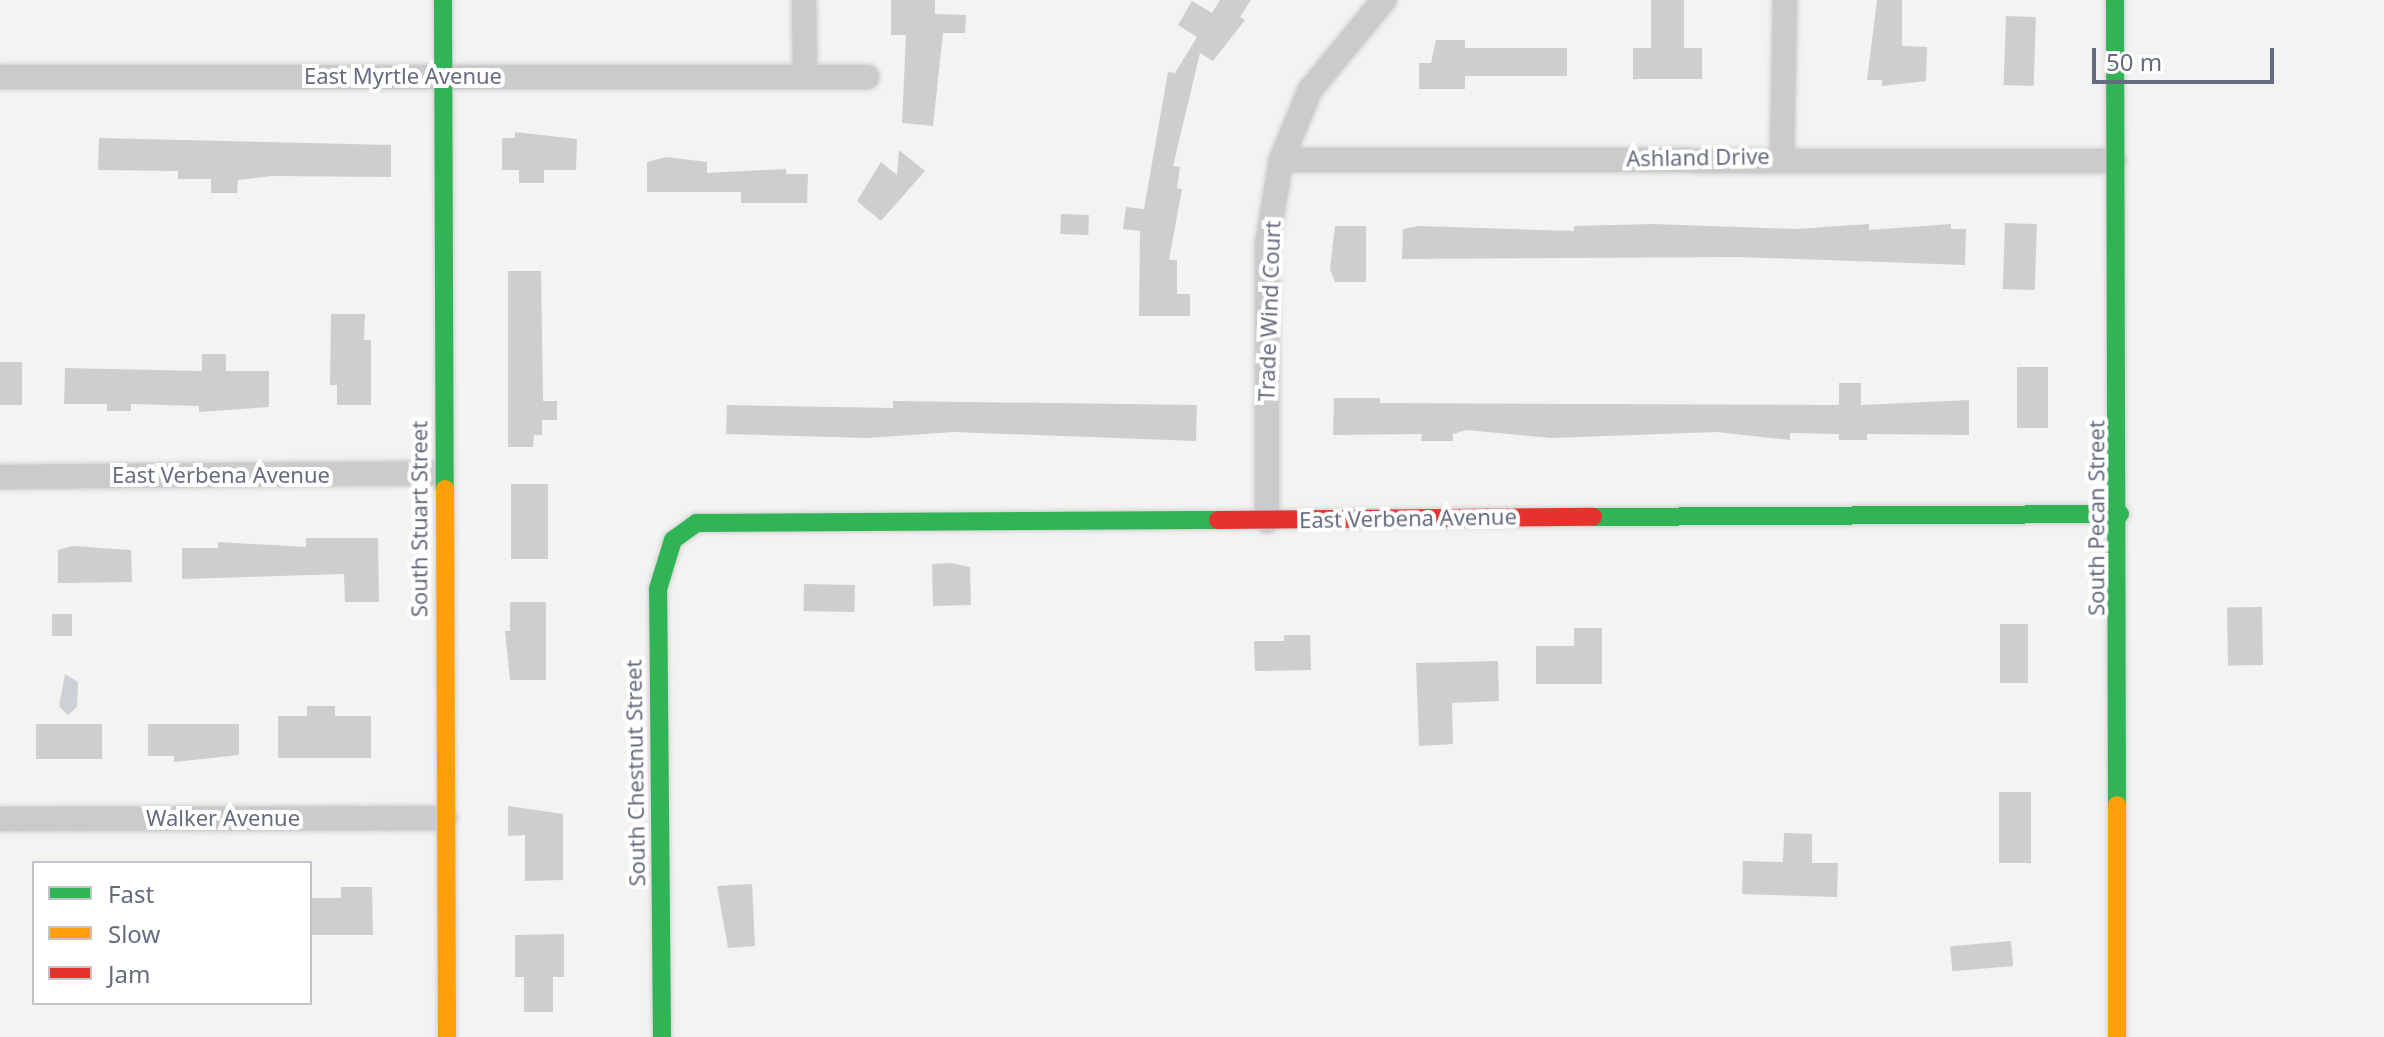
<!DOCTYPE html>
<html>
<head>
<meta charset="utf-8">
<style>
	body { margin:0 }
	#map { position:relative; width:2384px; height:1037px; overflow:hidden; background:#f3f3f2; font-family:"Noto Sans",sans-serif }
	div>[style] { position:absolute }
	.water>* { inset:0; background:#cdd1d5 }
	.building>* { inset:0; background:#cececf; transform-origin:0 0 }
	.roads { filter:drop-shadow(0 0 2px #d0d0d1) drop-shadow(0 0 2px #d0d0d1) }
	.street>* { height:24px; margin:-12px; padding:0 12px; transform-origin:12px; border-radius:12px; background:#cbcbcd }
	.fast>* { height:18px; margin:-9px; padding:0 9px; transform-origin:9px; border-radius:9px; background:#30b455 }
	.slow>* { height:18px; margin:-9px; padding:0 9px; transform-origin:9px; border-radius:9px; background:#ff9f0a }
	.jam>* { height:18px; margin:-9px; padding:0 9px; transform-origin:9px; border-radius:9px; background:#e5322d }
	span { translate:-50% -50%; white-space:nowrap; text-align:center; line-height:1.15; -webkit-text-stroke:8px #fff; paint-order:stroke }
	.street-label { font-size:22px; color:#666c7f }
	.legend { position:absolute; left:32px; top:861px; width:280px; height:144px; box-sizing:border-box; background:#fff; border:2px solid #c2c4cc; margin:0; padding:10px 14px; list-style:none; font-size:24px; color:#666c7f }
	.legend li { display:flex; align-items:center; gap:16px; height:40px }
	.legend b { width:40px; border:2px solid #c2c4cc }
	.scale { position:absolute; left:2092px; top:48px; width:182px; height:36px; box-sizing:border-box; border:4px solid #666c7f; border-top:0; padding-left:10px; font-size:24px; line-height:28px; white-space:nowrap; color:#666c7f; -webkit-text-stroke:6px #fff; paint-order:stroke }
</style>
</head>
<body>
<div id="map">
	<div class="water">
		<div style="clip-path:polygon(65px 674px,78px 682px,77px 707px,68px 715px,59px 706px)"></div>
	</div>
	<div class="building">
		<div style="clip-path:polygon(891px 0,935px 0,935px 14px,966px 15px,965px 33px,943px 33px,933px 126px,902px 123px,906px 35px,891px 35px)"></div>
		<div style="clip-path:polygon(1220px 0,1251px 0,1240px 17px,1245px 20px,1213px 61px,1200px 53px,1173px 166px,1180px 167px,1177px 188px,1182px 189px,1169px 260px,1177px 260px,1177px 294px,1190px 294px,1190px 316px,1139px 316px,1140px 231px,1123px 229px,1126px 207px,1144px 209px,1168px 72px,1175px 73px,1197px 37px,1178px 25px,1192px 1px,1212px 13px)"></div>
		<div style="clip-path:polygon(1651px 0,1684px 0,1684px 48px,1702px 48px,1702px 79px,1633px 79px,1633px 48px,1651px 48px)"></div>
		<div style="clip-path:polygon(1877px 0,1902px 0,1902px 46px,1927px 47px,1926px 81px,1882px 86px,1882px 80px,1867px 80px)"></div>
		<div style="left:2006px;top:16px;width:30px;height:69px;rotate:2deg"></div>
		<div style="clip-path:polygon(1436px 40px,1465px 40px,1465px 48px,1567px 48px,1567px 76px,1465px 76px,1465px 89px,1419px 89px,1419px 63px,1431px 63px)"></div>
		<div style="clip-path:polygon(515px 132px,577px 139px,576px 170px,544px 170px,544px 183px,519px 183px,519px 170px,502px 170px,502px 138px,515px 138px)"></div>
		<div style="clip-path:polygon(99px 138px,391px 145px,391px 177px,272px 176px,238px 180px,237px 193px,211px 193px,211px 179px,178px 179px,178px 171px,98px 170px)"></div>
		<div style="clip-path:polygon(899px 150px,925px 171px,881px 221px,857px 201px,881px 162px,897px 175px)"></div>
		<div style="clip-path:polygon(666px 157px,707px 162px,707px 173px,786px 169px,786px 174px,808px 174px,807px 203px,741px 203px,741px 192px,647px 192px,647px 162px)"></div>
		<div style="left:1061px;top:214px;width:28px;height:20px;rotate:2deg"></div>
		<div style="left:2005px;top:223px;width:32px;height:66px;rotate:2deg"></div>
		<div style="clip-path:polygon(1653px 224px,1796px 229px,1869px 224px,1869px 230px,1951px 224px,1951px 229px,1966px 229px,1965px 265px,1740px 257px,1402px 259px,1403px 229px,1419px 226px,1574px 231px,1574px 226px)"></div>
		<div style="clip-path:polygon(1335px 226px,1366px 226px,1366px 282px,1335px 282px,1330px 269px)"></div>
		<div style="clip-path:polygon(508px 271px,541px 271px,543px 401px,557px 401px,557px 420px,542px 420px,542px 435px,534px 435px,533px 447px,508px 447px)"></div>
		<div style="clip-path:polygon(331px 314px,365px 314px,364px 340px,371px 340px,371px 405px,337px 405px,337px 385px,330px 385px)"></div>
		<div style="clip-path:polygon(202px 354px,226px 354px,226px 371px,269px 371px,269px 407px,199px 412px,199px 406px,131px 404px,131px 411px,107px 411px,107px 404px,64px 404px,65px 368px,202px 371px)"></div>
		<div style="left:0;top:362px;width:22px;height:43px"></div>
		<div style="left:2017px;top:367px;width:31px;height:61px"></div>
		<div style="clip-path:polygon(1839px 383px,1861px 383px,1861px 405px,1969px 400px,1969px 435px,1867px 434px,1867px 440px,1839px 440px,1839px 434px,1790px 433px,1790px 440px,1716px 432px,1551px 438px,1466px 430px,1453px 434px,1453px 441px,1421px 441px,1422px 434px,1333px 435px,1334px 398px,1380px 398px,1380px 403px,1839px 405px)"></div>
		<div style="clip-path:polygon(893px 401px,1197px 405px,1196px 441px,954px 432px,867px 438px,726px 434px,727px 405px,893px 408px)"></div>
		<div style="left:511px;top:484px;width:37px;height:75px"></div>
		<div style="clip-path:polygon(306px 538px,378px 538px,379px 602px,345px 602px,344px 574px,182px 579px,182px 548px,218px 548px,218px 542px,306px 547px)"></div>
		<div style="clip-path:polygon(72px 546px,131px 550px,132px 582px,58px 583px,58px 550px)"></div>
		<div style="clip-path:polygon(951px 563px,970px 567px,971px 605px,933px 606px,932px 564px)"></div>
		<div style="left:804px;top:584px;width:51px;height:27px;rotate:1deg"></div>
		<div style="clip-path:polygon(510px 602px,546px 602px,546px 680px,510px 680px,505px 631px,510px 631px)"></div>
		<div style="left:2262px;top:607px;width:58px;height:35px;rotate:89deg"></div>
		<div style="left:52px;top:614px;width:20px;height:22px"></div>
		<div style="left:2000px;top:624px;width:28px;height:59px"></div>
		<div style="clip-path:polygon(1574px 628px,1602px 628px,1602px 684px,1536px 684px,1536px 646px,1574px 646px)"></div>
		<div style="clip-path:polygon(1284px 635px,1310px 635px,1311px 670px,1255px 671px,1254px 641px,1284px 641px)"></div>
		<div style="clip-path:polygon(1498px 661px,1499px 701px,1452px 703px,1453px 744px,1419px 746px,1416px 663px)"></div>
		<div style="clip-path:polygon(307px 706px,335px 706px,335px 716px,371px 716px,371px 758px,278px 758px,278px 716px,307px 716px)"></div>
		<div style="left:36px;top:724px;width:66px;height:35px"></div>
		<div style="clip-path:polygon(148px 724px,239px 724px,239px 755px,174px 762px,174px 756px,148px 756px)"></div>
		<div style="left:1999px;top:792px;width:32px;height:71px"></div>
		<div style="clip-path:polygon(508px 806px,563px 814px,563px 880px,525px 881px,525px 835px,508px 836px)"></div>
		<div style="clip-path:polygon(1784px 833px,1812px 834px,1812px 863px,1838px 863px,1837px 897px,1742px 894px,1743px 861px,1783px 862px)"></div>
		<div style="clip-path:polygon(752px 884px,755px 946px,728px 948px,717px 886px)"></div>
		<div style="clip-path:polygon(341px 887px,372px 887px,373px 935px,310px 935px,310px 898px,341px 898px)"></div>
		<div style="clip-path:polygon(564px 934px,564px 977px,553px 977px,553px 1012px,524px 1012px,524px 977px,515px 977px,515px 935px)"></div>
		<div style="left:2011px;top:941px;width:25px;height:61px;rotate:85deg"></div>
	</div>
	<div class="roads">
		<div class="street">
			<div style="left:804px;top:0;width:77px;rotate:89.3deg"></div>
			<div style="left:0;top:77px;width:867px"></div>
			<div style="left:1782px;top:156px;width:156px;rotate:-88.9deg"></div>
			<div style="left:1281px;top:160px;width:833px;rotate:0.07deg"></div>
			<div style="left:0;top:477px;width:442px;rotate:-0.5deg"></div>
			<div style="left:1267px;top:521px;width:276px;rotate:-90deg"></div>
			<div style="left:1267px;top:245px;width:86px;rotate:-80.6deg"></div>
			<div style="left:1281px;top:160px;width:76px;rotate:-67.5deg"></div>
			<div style="left:1310px;top:90px;width:117px;rotate:-50.6deg"></div>
			<div style="left:0;top:819px;width:445px;rotate:-0.1deg"></div>
		</div>
		<div class="fast">
			<div style="left:443px;top:0;width:489px;rotate:89.8deg"></div>
			<div style="left:2115px;top:0;width:805px;rotate:89.86deg"></div>
			<div style="left:1593px;top:517px;width:527px;rotate:-0.33deg"></div>
			<div style="left:662px;top:1037px;width:448px;rotate:-90.5deg"></div>
			<div style="left:658px;top:589px;width:51px;rotate:-73deg"></div>
			<div style="left:673px;top:540px;width:29px;rotate:-36deg"></div>
			<div style="left:696px;top:523px;width:522px;rotate:-0.33deg"></div>
		</div>
		<div class="slow">
			<div style="left:445px;top:489px;width:548px;rotate:89.79deg"></div>
			<div style="left:2117px;top:805px;width:232px;rotate:90deg"></div>
		</div>
		<div class="jam">
			<div style="left:1218px;top:520px;width:375px;rotate:-0.5deg"></div>
		</div>
	</div>
	<div class="street-label">
		<span style="left:403px;top:76px">East Myrtle Avenue</span>
		<span style="left:1698px;top:157px;rotate:-1deg">Ashland Drive</span>
		<span style="left:1269px;top:311px;rotate:-88deg">Trade Wind Court</span>
		<span style="left:221px;top:475px">East Verbena Avenue</span>
		<span style="left:1408px;top:518px;rotate:-1deg">East Verbena Avenue</span>
		<span style="left:2096px;top:518px;rotate:-90deg">South Pecan Street</span>
		<span style="left:419px;top:519px;rotate:-90deg">South Stuart Street</span>
		<span style="left:635px;top:773px;rotate:-91deg">South Chestnut Street</span>
		<span style="left:223px;top:818px">Walker Avenue</span>
	</div>
	<ul class="legend">
	<li><b style="height:10px;background:#30b455"></b>Fast</li>
	<li><b style="height:10px;background:#ff9f0a"></b>Slow</li>
	<li><b style="height:10px;background:#e5322d"></b>Jam</li>
	</ul>
	<div class="scale">50 m</div>
</div>
</body>
</html>
